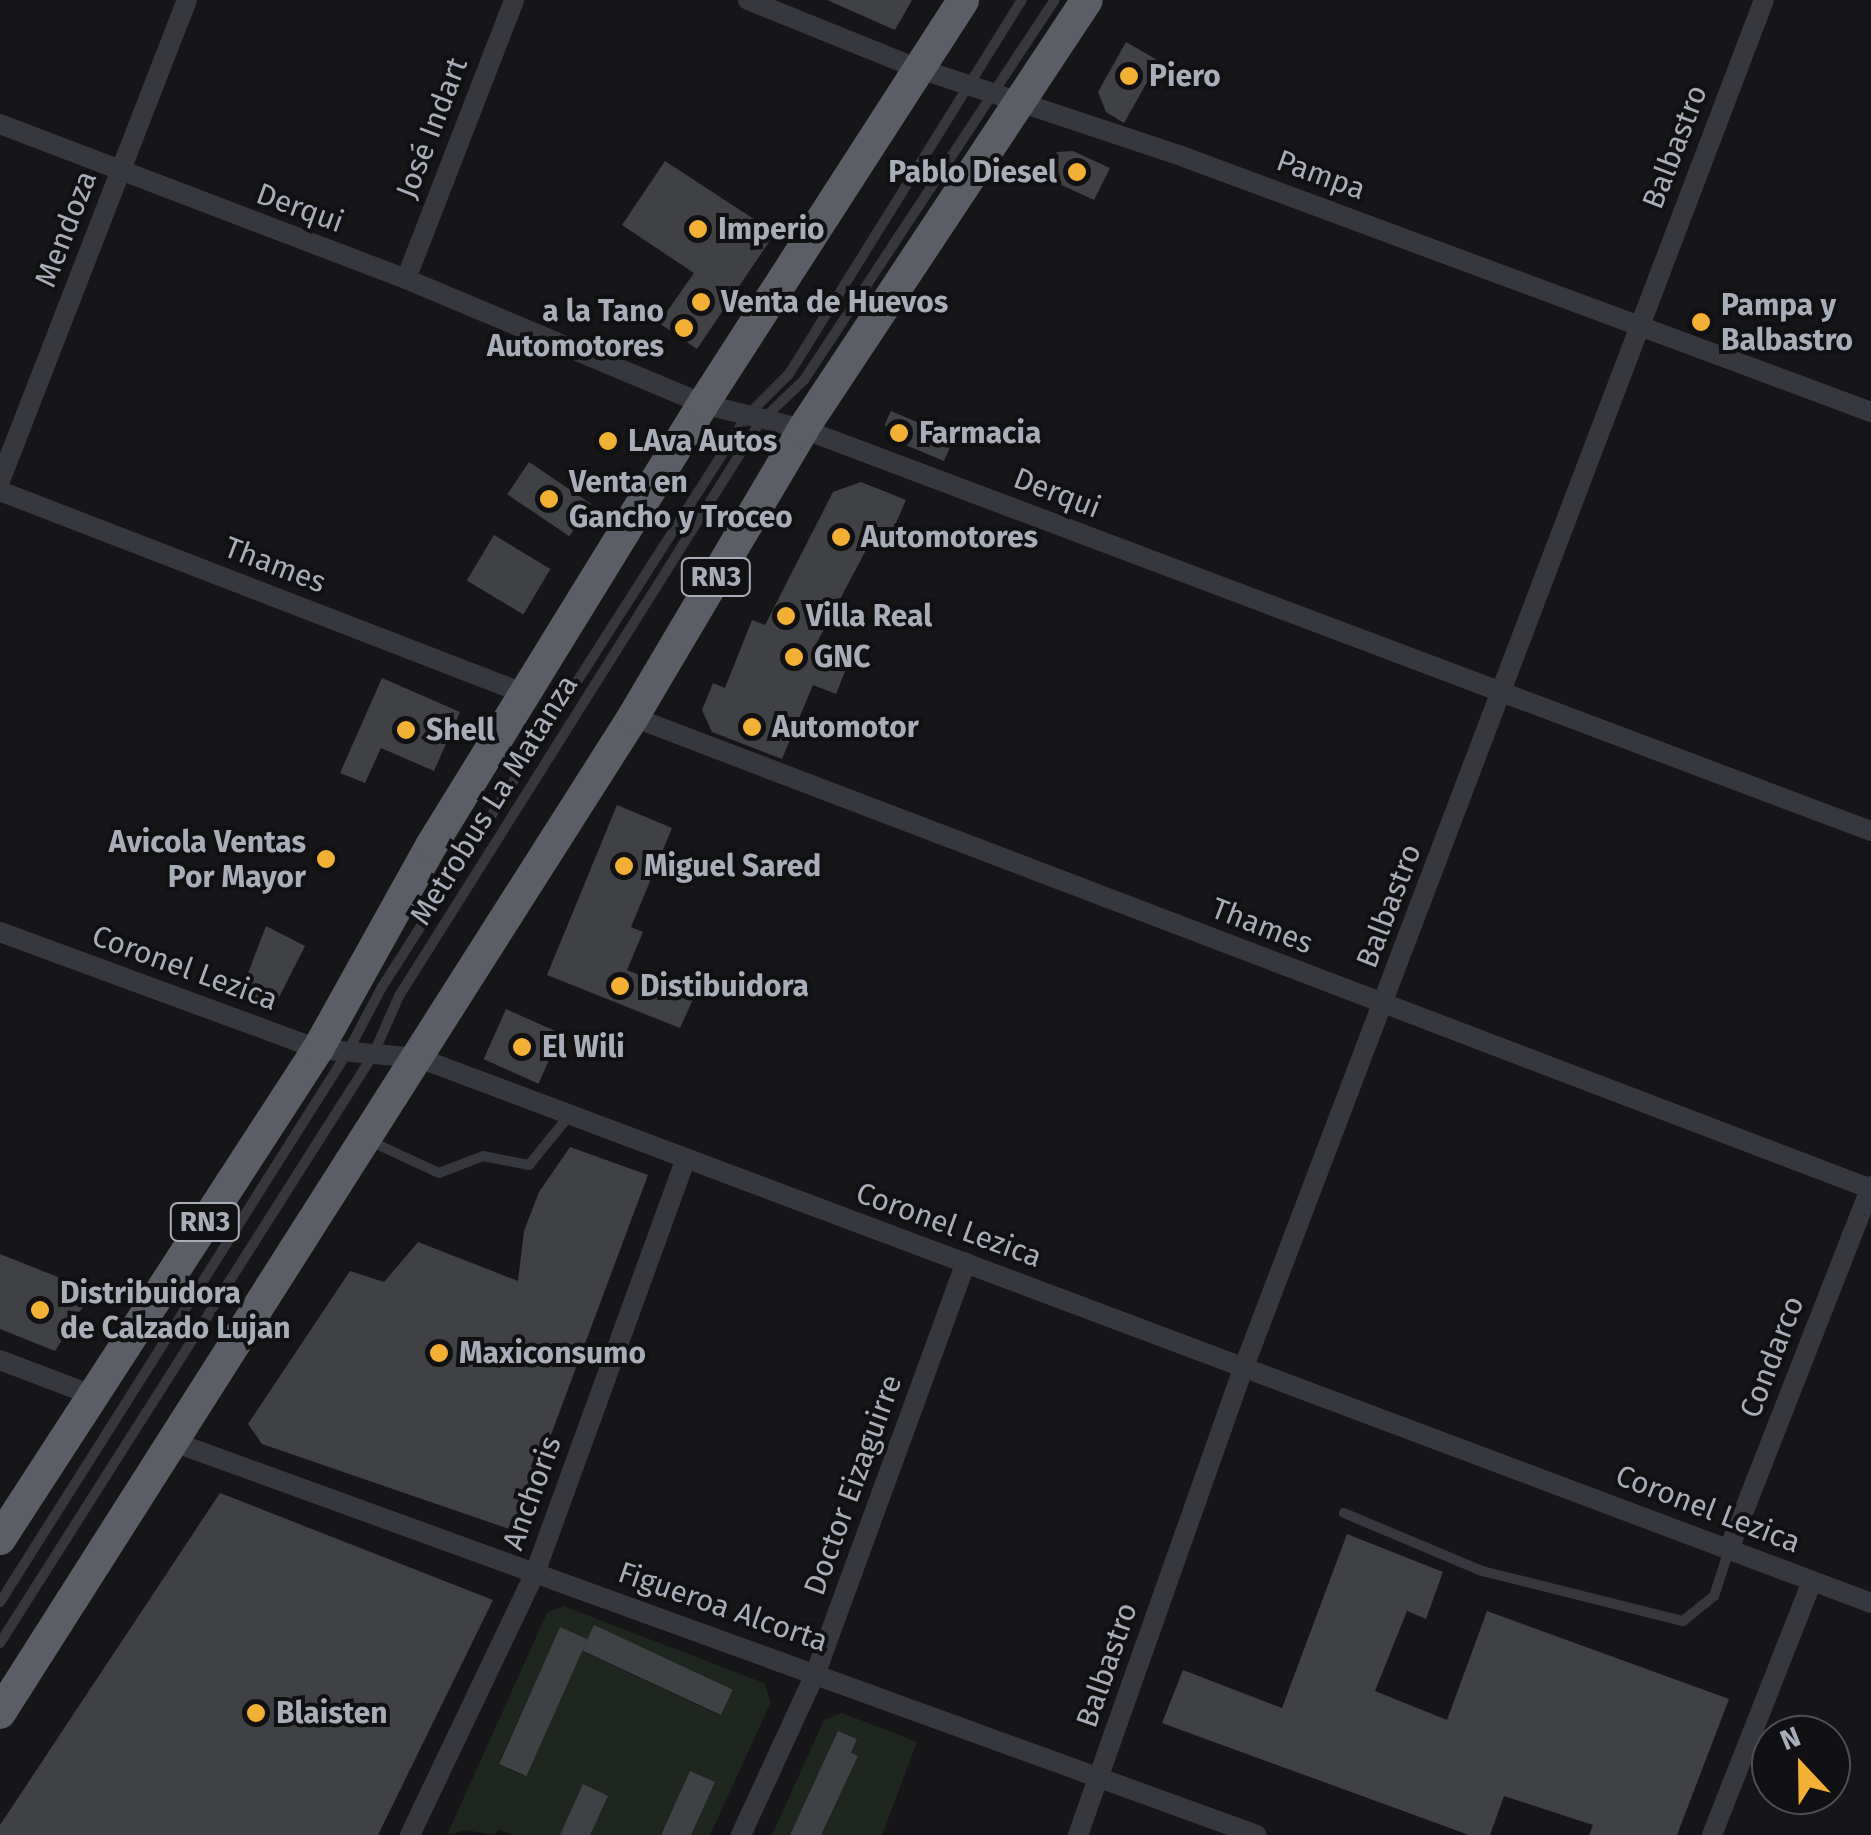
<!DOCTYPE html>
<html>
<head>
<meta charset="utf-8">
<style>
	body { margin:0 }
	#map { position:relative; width:1871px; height:1835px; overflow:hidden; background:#161618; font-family:"Fira Sans",sans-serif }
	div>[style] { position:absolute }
	.green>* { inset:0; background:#1e261f }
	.building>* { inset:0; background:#404145; transform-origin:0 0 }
	.service>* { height:10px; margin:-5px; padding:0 5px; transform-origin:5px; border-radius:5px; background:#37383d }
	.minor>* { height:20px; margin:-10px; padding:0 10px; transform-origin:10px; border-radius:10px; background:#37383d }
	.trunk>* { height:32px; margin:-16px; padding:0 16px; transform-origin:16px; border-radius:16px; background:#5b5e65 }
	.dots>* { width:28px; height:28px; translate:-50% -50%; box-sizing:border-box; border:5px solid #111113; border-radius:50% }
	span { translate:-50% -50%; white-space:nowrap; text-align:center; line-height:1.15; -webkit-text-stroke:8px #111113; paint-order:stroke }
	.shield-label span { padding:2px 8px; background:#111113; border:2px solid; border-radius:8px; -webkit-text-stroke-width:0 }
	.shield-label { font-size:28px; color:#a8adb8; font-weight:700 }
	.poi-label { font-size:30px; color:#a8adb8; font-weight:700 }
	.left { translate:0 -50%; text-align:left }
	.right { translate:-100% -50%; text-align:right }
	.street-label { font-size:30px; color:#a8adb8 }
	.north { position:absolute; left:1751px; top:1715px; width:100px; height:100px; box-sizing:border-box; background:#111113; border:2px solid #4d4f55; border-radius:50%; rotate:338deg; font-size:28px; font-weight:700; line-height:40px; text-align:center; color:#a8adb8 }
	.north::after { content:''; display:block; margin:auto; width:35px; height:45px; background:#f2b134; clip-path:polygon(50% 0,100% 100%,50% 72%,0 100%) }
</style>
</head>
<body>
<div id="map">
	<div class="green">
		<div style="clip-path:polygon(evenodd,563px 1606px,764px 1683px,771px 1702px,710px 1835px,691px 1835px,691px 1771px,661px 1835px,512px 1835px,498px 1829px,495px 1835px,466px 1830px,447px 1835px,547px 1613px,563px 1606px,594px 1626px,731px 1691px,719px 1715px,582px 1651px,594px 1626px,563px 1606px,560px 1628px,586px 1639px,524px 1776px,498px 1764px,560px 1628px)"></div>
		<div style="clip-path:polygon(842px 1713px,917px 1742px,882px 1835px,821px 1835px,857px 1739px,839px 1731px,790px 1835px,772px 1835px,824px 1720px)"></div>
	</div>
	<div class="building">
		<div style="clip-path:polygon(827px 0,912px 0,895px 30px)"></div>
		<div style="clip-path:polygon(1126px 42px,1159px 61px,1124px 123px,1106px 112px,1098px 92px)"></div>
		<div style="clip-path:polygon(1073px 151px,1110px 168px,1094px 200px,1044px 177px,1057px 152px)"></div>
		<div style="clip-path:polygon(665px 161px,775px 233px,697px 349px,659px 323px,694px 273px,622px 225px)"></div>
		<div style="clip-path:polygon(891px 411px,954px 438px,944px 461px,889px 438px,885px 424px)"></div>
		<div style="left:529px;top:462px;width:75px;height:39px;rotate:34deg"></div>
		<div style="clip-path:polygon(861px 482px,906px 500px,889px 539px,873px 537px,815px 646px,850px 659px,836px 694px,813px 685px,782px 759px,712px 732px,702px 710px,713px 683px,725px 688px,752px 620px,765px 625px,833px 492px)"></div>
		<div style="left:494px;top:535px;width:66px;height:53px;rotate:31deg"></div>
		<div style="clip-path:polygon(382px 678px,460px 712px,434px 771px,381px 748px,365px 783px,340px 773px)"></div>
		<div style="clip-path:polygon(617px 805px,672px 828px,631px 927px,643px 932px,627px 970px,694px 997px,680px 1028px,547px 975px)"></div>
		<div style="clip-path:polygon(266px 926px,305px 946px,272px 1011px,240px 994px)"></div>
		<div style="left:506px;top:1009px;width:60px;height:55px;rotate:24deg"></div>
		<div style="clip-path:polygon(570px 1147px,648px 1175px,515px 1531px,262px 1444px,248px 1424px,350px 1271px,384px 1282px,418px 1242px,518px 1281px,524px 1231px,539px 1192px)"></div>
		<div style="clip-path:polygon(0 1254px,93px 1291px,55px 1351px,0 1329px)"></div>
		<div style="clip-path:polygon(220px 1493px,493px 1600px,378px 1835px,0 1835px,0 1825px)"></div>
		<div style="clip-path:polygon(1347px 1534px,1443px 1572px,1426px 1619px,1407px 1611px,1375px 1691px,1447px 1720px,1487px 1611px,1729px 1699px,1677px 1835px,1589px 1835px,1593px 1825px,1504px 1796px,1490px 1835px,1469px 1835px,1162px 1723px,1183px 1670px,1282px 1708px)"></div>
		<div style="left:594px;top:1625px;width:153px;height:28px;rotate:25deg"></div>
		<div style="left:560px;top:1627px;width:30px;height:150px;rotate:24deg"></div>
		<div style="clip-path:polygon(838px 1731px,857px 1739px,851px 1753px,858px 1756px,821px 1835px,790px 1835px)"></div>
		<div style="clip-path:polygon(690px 1771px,715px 1782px,691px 1835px,661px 1835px)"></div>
		<div style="clip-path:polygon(583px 1784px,608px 1796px,590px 1835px,560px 1835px)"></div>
	</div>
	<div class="service">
		<div style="left:370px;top:1141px;width:76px;rotate:24.9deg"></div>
		<div style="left:439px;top:1173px;width:47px;rotate:-21.1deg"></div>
		<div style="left:483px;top:1156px;width:47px;rotate:11.1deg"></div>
		<div style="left:529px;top:1165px;width:63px;rotate:-50.8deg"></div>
		<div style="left:1344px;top:1513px;width:150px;rotate:22.8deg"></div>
		<div style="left:1482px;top:1571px;width:207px;rotate:14deg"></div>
		<div style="left:1683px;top:1621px;width:40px;rotate:-39deg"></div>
		<div style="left:1714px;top:1596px;width:48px;rotate:-71.9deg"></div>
		<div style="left:0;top:1602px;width:649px;rotate:-57.7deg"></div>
		<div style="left:347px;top:1053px;width:75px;rotate:-62.1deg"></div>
		<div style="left:382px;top:987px;width:676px;rotate:-57.44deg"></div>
		<div style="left:746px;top:417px;width:61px;rotate:-45deg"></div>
		<div style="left:789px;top:374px;width:441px;rotate:-58.1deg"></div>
		<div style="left:0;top:1643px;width:696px;rotate:-57.61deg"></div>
		<div style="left:373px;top:1055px;width:64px;rotate:-66.2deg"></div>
		<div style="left:399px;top:996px;width:678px;rotate:-57.83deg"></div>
		<div style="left:760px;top:422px;width:61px;rotate:-43.7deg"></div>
		<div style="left:804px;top:380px;width:455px;rotate:-56.6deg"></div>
	</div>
	<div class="minor">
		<div style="left:748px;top:0;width:179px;rotate:22deg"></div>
		<div style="left:914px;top:67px;width:285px;rotate:18.4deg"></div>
		<div style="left:1184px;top:157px;width:733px;rotate:20.36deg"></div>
		<div style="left:0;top:124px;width:435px;rotate:20.9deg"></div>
		<div style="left:406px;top:279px;width:322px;rotate:22.8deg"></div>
		<div style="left:703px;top:404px;width:103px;rotate:14deg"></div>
		<div style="left:803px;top:429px;width:1141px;rotate:20.63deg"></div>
		<div style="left:406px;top:279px;width:299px;rotate:-68.8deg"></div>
		<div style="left:0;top:481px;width:516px;rotate:-68.76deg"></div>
		<div style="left:0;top:491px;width:566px;rotate:21.12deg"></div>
		<div style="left:633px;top:717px;width:1325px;rotate:20.87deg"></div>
		<div style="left:0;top:932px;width:339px;rotate:20.2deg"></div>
		<div style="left:318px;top:1049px;width:101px;rotate:5.1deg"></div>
		<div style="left:419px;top:1058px;width:1551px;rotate:20.57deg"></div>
		<div style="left:0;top:1360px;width:98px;rotate:20.8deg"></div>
		<div style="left:168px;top:1440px;width:1158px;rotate:19.94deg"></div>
		<div style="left:1729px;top:1549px;width:390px;rotate:-68.6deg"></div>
		<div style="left:410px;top:1835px;width:290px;rotate:-64.5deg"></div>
		<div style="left:535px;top:1573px;width:438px;rotate:-70deg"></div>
		<div style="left:741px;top:1835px;width:179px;rotate:-65.3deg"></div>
		<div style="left:816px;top:1672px;width:436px;rotate:-69.9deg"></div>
		<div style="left:1078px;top:1835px;width:500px;rotate:-70.5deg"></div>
		<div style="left:1245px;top:1364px;width:1459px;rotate:-69.17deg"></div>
		<div style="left:1712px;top:1835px;width:273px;rotate:-68.5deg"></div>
	</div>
	<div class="trunk">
		<div style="left:0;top:1539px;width:584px;rotate:-57.02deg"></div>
		<div style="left:318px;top:1049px;width:232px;rotate:-60.9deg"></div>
		<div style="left:431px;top:846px;width:519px;rotate:-58.39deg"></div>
		<div style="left:703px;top:404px;width:480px;rotate:-57.2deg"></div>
		<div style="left:0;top:1713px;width:1180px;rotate:-57.56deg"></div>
		<div style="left:633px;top:717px;width:334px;rotate:-59.4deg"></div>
		<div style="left:803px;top:429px;width:514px;rotate:-56.5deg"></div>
	</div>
	<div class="dots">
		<div style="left:1129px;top:76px;background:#f2b134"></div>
		<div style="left:1077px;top:172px;background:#f2b134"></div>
		<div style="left:698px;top:229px;background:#f2b134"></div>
		<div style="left:701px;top:302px;background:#f2b134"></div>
		<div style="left:1701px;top:322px;background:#f2b134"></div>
		<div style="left:684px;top:328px;background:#f2b134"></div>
		<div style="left:899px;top:433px;background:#f2b134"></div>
		<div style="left:608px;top:441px;background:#f2b134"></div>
		<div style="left:549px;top:499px;background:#f2b134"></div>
		<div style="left:841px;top:537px;background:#f2b134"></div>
		<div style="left:786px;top:616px;background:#f2b134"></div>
		<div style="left:794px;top:657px;background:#f2b134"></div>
		<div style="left:752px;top:727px;background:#f2b134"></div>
		<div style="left:406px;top:730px;background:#f2b134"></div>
		<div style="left:326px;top:859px;background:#f2b134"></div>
		<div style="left:624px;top:866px;background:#f2b134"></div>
		<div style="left:620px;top:986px;background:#f2b134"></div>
		<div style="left:522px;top:1047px;background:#f2b134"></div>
		<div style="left:40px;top:1310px;background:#f2b134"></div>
		<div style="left:439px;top:1353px;background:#f2b134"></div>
		<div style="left:256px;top:1713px;background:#f2b134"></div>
	</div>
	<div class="shield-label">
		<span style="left:716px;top:577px">RN3</span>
		<span style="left:205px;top:1222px">RN3</span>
	</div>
	<div class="poi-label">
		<span class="left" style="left:1149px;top:76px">Piero</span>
		<span class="right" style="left:1057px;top:172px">Pablo Diesel</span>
		<span class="left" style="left:718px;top:229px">Imperio</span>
		<span class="left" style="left:721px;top:302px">Venta de Huevos</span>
		<span class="left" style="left:1721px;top:322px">Pampa y<br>Balbastro</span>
		<span class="right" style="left:664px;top:328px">a la Tano<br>Automotores</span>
		<span class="left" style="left:919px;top:433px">Farmacia</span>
		<span class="left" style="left:628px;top:441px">LAva Autos</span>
		<span class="left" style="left:569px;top:499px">Venta en<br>Gancho y Troceo</span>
		<span class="left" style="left:861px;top:537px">Automotores</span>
		<span class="left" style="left:806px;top:616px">Villa Real</span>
		<span class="left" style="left:814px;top:657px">GNC</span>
		<span class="left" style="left:772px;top:727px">Automotor</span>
		<span class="left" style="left:426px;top:730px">Shell</span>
		<span class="right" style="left:306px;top:859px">Avicola Ventas<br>Por Mayor</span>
		<span class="left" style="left:644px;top:866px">Miguel Sared</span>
		<span class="left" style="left:640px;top:986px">Distibuidora</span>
		<span class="left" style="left:542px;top:1047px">El Wili</span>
		<span class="left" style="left:60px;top:1310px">Distribuidora<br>de Calzado Lujan</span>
		<span class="left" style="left:459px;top:1353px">Maxiconsumo</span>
		<span class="left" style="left:276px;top:1713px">Blaisten</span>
	</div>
	<div class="street-label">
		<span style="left:432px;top:128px;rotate:-69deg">José Indart</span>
		<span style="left:1675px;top:147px;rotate:-69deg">Balbastro</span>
		<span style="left:1321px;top:175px;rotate:20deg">Pampa</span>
		<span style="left:300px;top:208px;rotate:20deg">Derqui</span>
		<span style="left:66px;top:229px;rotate:-69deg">Mendoza</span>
		<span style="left:1057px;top:493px;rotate:21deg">Derqui</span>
		<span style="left:275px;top:565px;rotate:21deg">Thames</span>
		<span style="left:494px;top:800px;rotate:-58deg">Metrobus La Matanza</span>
		<span style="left:1389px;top:906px;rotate:-69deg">Balbastro</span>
		<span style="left:1262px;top:926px;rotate:21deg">Thames</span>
		<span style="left:185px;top:968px;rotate:20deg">Coronel Lezica</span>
		<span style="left:949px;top:1225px;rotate:20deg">Coronel Lezica</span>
		<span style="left:1772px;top:1357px;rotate:-69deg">Condarco</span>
		<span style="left:853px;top:1485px;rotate:-70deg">Doctor Eizaguirre</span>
		<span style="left:532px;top:1493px;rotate:-70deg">Anchoris</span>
		<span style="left:1708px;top:1509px;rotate:21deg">Coronel Lezica</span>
		<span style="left:723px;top:1607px;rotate:19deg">Figueroa Alcorta</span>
		<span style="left:1107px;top:1665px;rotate:-71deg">Balbastro</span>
	</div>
	<div class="north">N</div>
</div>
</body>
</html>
